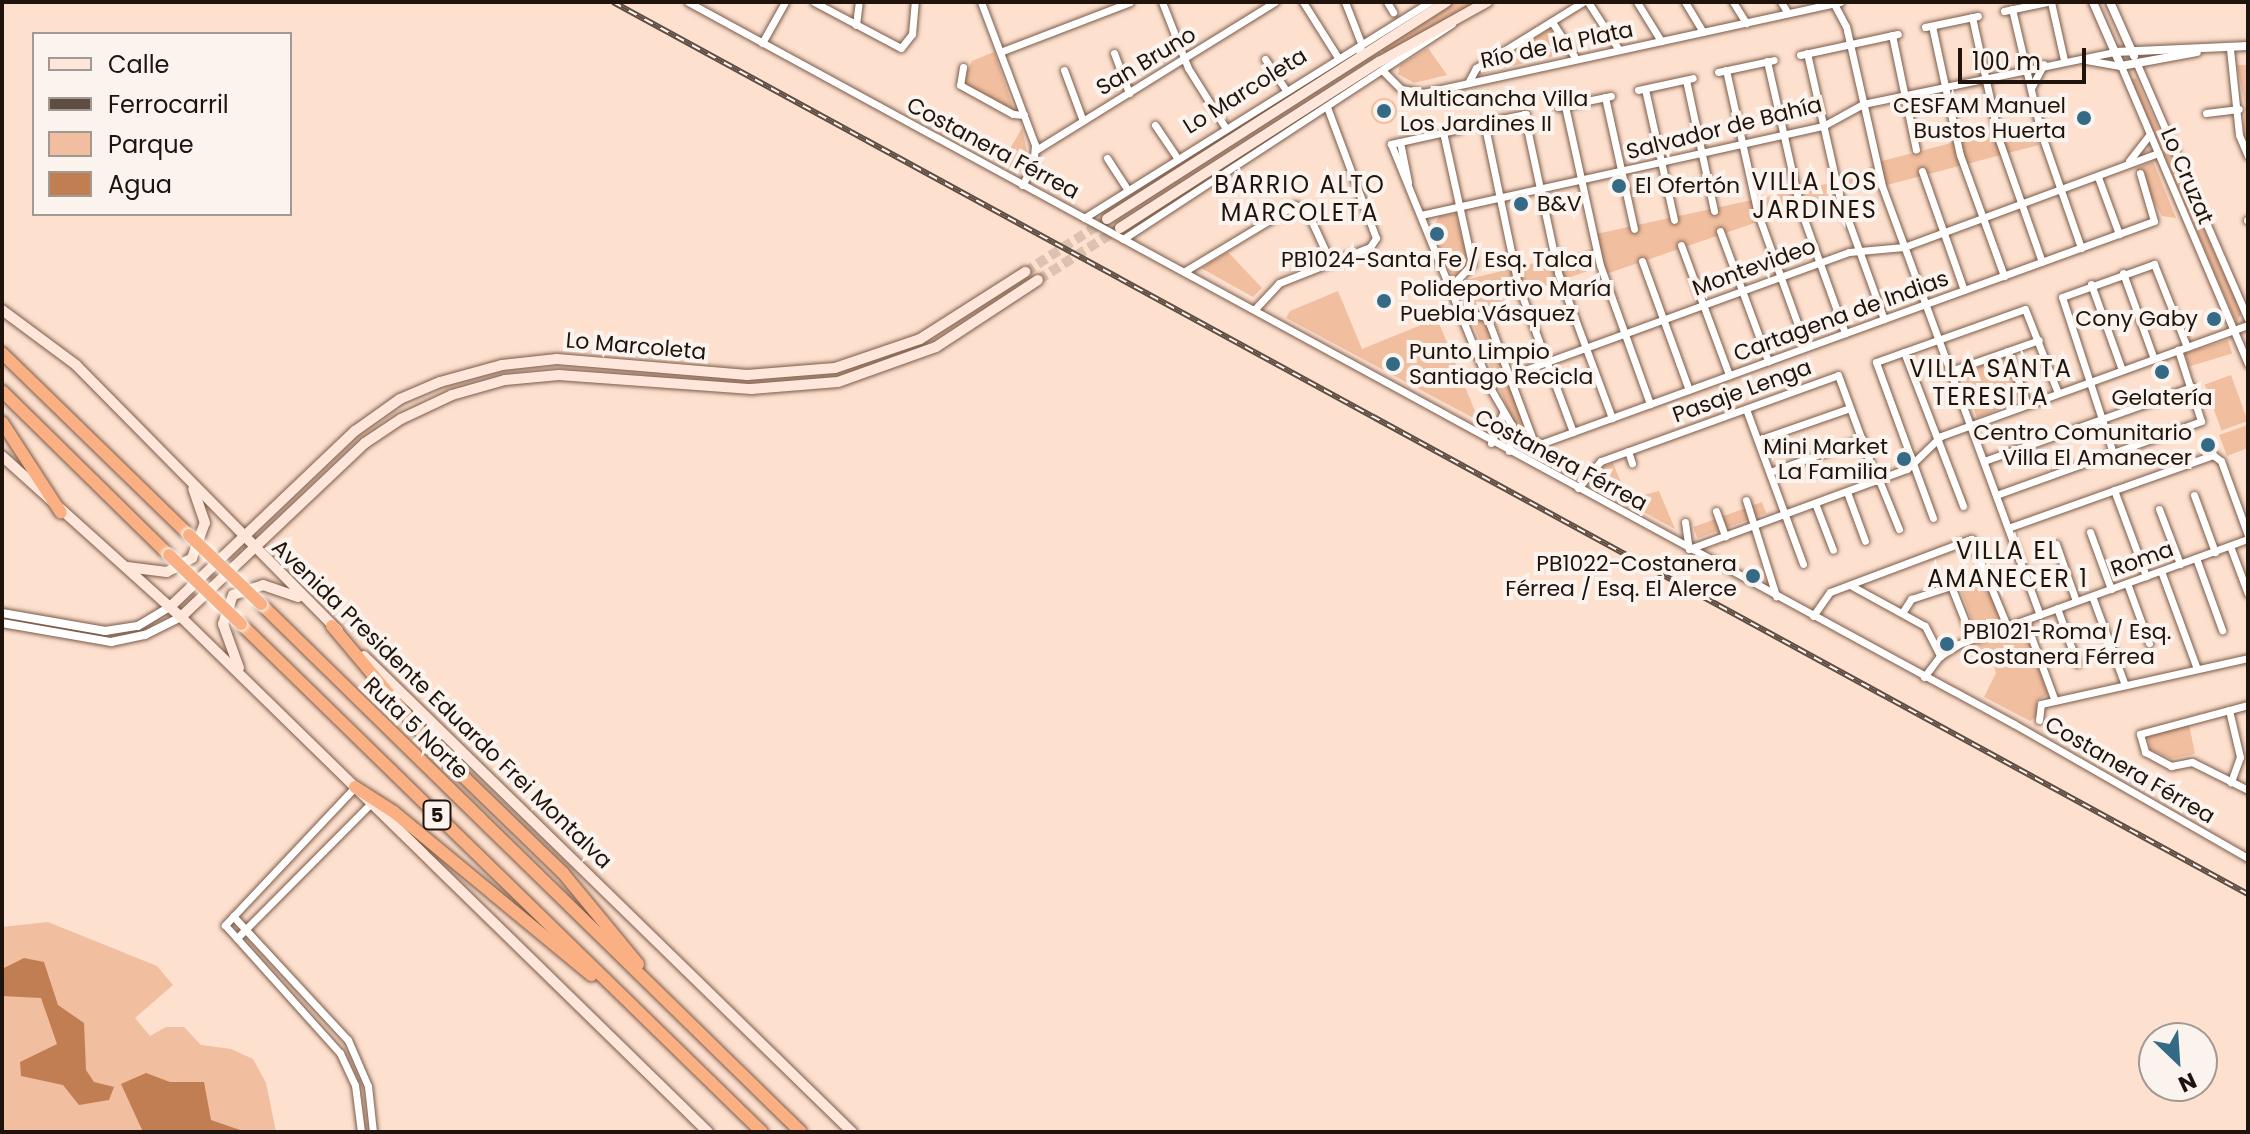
<!DOCTYPE html>
<html>
<head>
<meta charset="utf-8">
<style>
	body { margin:0 }
	#map { position:relative; width:2250px; height:1134px; overflow:hidden; background:#fee0cf; font-family:Poppins,sans-serif }
	div>[style] { position:absolute }
	.green>* { inset:0; background:#f1be9f; transform-origin:0 0 }
	.round { border-radius:50% }
	.water>* { inset:0; background:#c17e53 }
	.secondary-tunnel>* { height:10px; margin-top:-5px; transform-origin:0; background:repeating-linear-gradient(90deg,#ddc1b2 0 10px,transparent 0 15px) }
	.roads { filter:drop-shadow(0 0 2px #7a5b48) drop-shadow(0 0 2px #7a5b48) }
	.minor>* { height:7px; margin:-3.5px; padding:0 3.5px; transform-origin:3.5px; border-radius:3.5px; background:#fff }
	.tertiary>* { height:8px; margin:-4px; padding:0 4px; transform-origin:4px; border-radius:4px; background:#fff }
	.secondary>* { height:10px; margin:-5px; padding:0 5px; transform-origin:5px; border-radius:5px; background:#fee7da }
	.motorway>* { height:12px; margin:-6px; padding:0 6px; transform-origin:6px; border-radius:6px; background:#fab082 }
	.rail>* { height:6px; margin-top:-3px; transform-origin:0; background:repeating-linear-gradient(90deg,#faf3ee 0 9px,#5e4d42 0 18px); box-sizing:border-box; border-block:2px solid #5e4d42 }
	.bridges { filter:drop-shadow(0 0 2px #fff) drop-shadow(0 0 2px #fff) }
	.motorway-bridge>* { height:12px; margin:-6px; padding:0 6px; transform-origin:6px; border-radius:6px; background:#fab082 }
	.dots>* { width:22px; height:22px; translate:-50% -50%; box-sizing:border-box; border:4px solid #faf3ee; border-radius:50% }
	span { translate:-50% -50%; white-space:nowrap; text-align:center; line-height:1.15; -webkit-text-stroke:8px #faf3ee; paint-order:stroke }
	.shield-label span { padding:2px 6px; background:#faf3ee; border:2px solid; border-radius:6px; -webkit-text-stroke-width:0 }
	.shield-label { font-size:20px; color:#1f130b; font-weight:700 }
	.street-label { font-size:22px; color:#1f130b }
	.poi-label { font-size:22px; color:#1f130b }
	.left { translate:0 -50%; text-align:left }
	.right { translate:-100% -50%; text-align:right }
	.neighbourhood-label { font-size:24px; color:#1f130b; letter-spacing:2px }
	.frame { position:absolute; inset:0; border:4px solid #1f130b; pointer-events:none }
	.legend { position:absolute; left:32px; top:32px; width:260px; height:184px; box-sizing:border-box; background:#faf3ee; border:2px solid #a29993; margin:0; padding:10px 14px; list-style:none; font-size:24px; color:#1f130b }
	.legend li { display:flex; align-items:center; gap:16px; height:40px }
	.legend b { width:40px; border:2px solid #a29993 }
	.north { position:absolute; left:2138px; top:1022px; width:80px; height:80px; box-sizing:border-box; background:#faf3ee; border:2px solid #a29993; border-radius:50%; rotate:155deg; font-size:22px; font-weight:700; line-height:32px; text-align:center; color:#1f130b }
	.north::after { content:''; display:block; margin:auto; width:28px; height:36px; background:#346a85; clip-path:polygon(50% 0,100% 100%,50% 72%,0 100%) }
	.scale { position:absolute; left:1958px; top:48px; width:128px; height:36px; box-sizing:border-box; border:4px solid #1f130b; border-top:0; padding-left:10px; font-size:24px; line-height:28px; white-space:nowrap; color:#1f130b; -webkit-text-stroke:6px #faf3ee; paint-order:stroke }
</style>
</head>
<body>
<div id="map">
	<div class="green">
		<div style="clip-path:polygon(1451px 2px,1475px 2px,1388px 56px,1379px 48px)"></div>
		<div style="clip-path:polygon(1550px 29px,1567px 53px,1478px 74px,1487px 66px)"></div>
		<div style="clip-path:polygon(1428px 48px,1447px 75px,1414px 83px,1398px 74px,1400px 65px)"></div>
		<div style="clip-path:polygon(994px 52px,1014px 110px,962px 82px,972px 61px)"></div>
		<div style="clip-path:polygon(2237px 65px,2246px 65px,2248px 148px,2243px 134px,2245px 105px)"></div>
		<div style="clip-path:polygon(2136px 78px,2241px 312px,2237px 324px,2131px 80px)"></div>
		<div class="round" style="left:1371px;top:98px;width:26px;height:26px"></div>
		<div style="clip-path:polygon(2032px 122px,2039px 145px,1887px 185px,1871px 183px,1606px 274px,1602px 266px,1486px 307px,1484px 318px,1534px 446px,1547px 444px,1552px 456px,1544px 462px,1518px 448px,1517px 431px,1458px 287px,1465px 280px,1599px 247px,1596px 234px,1840px 181px,1882px 161px)"></div>
		<div style="clip-path:polygon(1022px 128px,1028px 156px,1020px 172px,1002px 163px)"></div>
		<div style="clip-path:polygon(2153px 161px,2176px 218px,2162px 216px,2136px 169px)"></div>
		<div style="clip-path:polygon(1456px 214px,1470px 268px,1454px 281px,1432px 230px,1439px 216px)"></div>
		<div style="clip-path:polygon(1228px 252px,1262px 288px,1253px 297px,1201px 268px)"></div>
		<div style="clip-path:polygon(1338px 291px,1362px 349px,1421px 325px,1417px 312px,1432px 306px,1479px 421px,1286px 318px,1290px 311px)"></div>
		<div style="left:2228px;top:340px;width:14px;height:45px;rotate:73deg"></div>
		<div style="left:2006px;top:356px;width:47px;height:49px;rotate:69deg"></div>
		<div style="left:2231px;top:375px;width:49px;height:28px;rotate:70deg"></div>
		<div style="clip-path:polygon(2248px 425px,2248px 448px,2227px 456px,2219px 435px)"></div>
		<div style="clip-path:polygon(1613px 463px,1628px 499px,1659px 491px,1675px 529px,1590px 483px,1599px 468px)"></div>
		<div style="left:1762px;top:502px;width:12px;height:73px;rotate:70deg"></div>
		<div style="left:1984px;top:569px;width:55px;height:29px;rotate:70deg"></div>
		<div style="clip-path:polygon(2024px 626px,2048px 694px,2037px 701px,2037px 716px,2030px 721px,1984px 697px,1996px 673px,1990px 655px,1981px 657px,1977px 643px)"></div>
		<div style="clip-path:polygon(2189px 724px,2195px 754px,2171px 759px,2150px 749px,2148px 734px)"></div>
		<div style="clip-path:polygon(48px 922px,157px 966px,173px 985px,135px 1018px,150px 1036px,166px 1027px,184px 1027px,201px 1045px,231px 1049px,253px 1059px,266px 1083px,276px 1132px,2px 1132px,2px 927px)"></div>
	</div>
	<div class="water">
		<div style="clip-path:polygon(24px 958px,44px 962px,58px 1005px,84px 1023px,86px 1070px,94px 1082px,114px 1087px,109px 1100px,79px 1105px,63px 1085px,21px 1076px,20px 1062px,57px 1044px,41px 998px,2px 996px,2px 969px)"></div>
		<div style="clip-path:polygon(146px 1073px,170px 1082px,204px 1082px,211px 1120px,246px 1132px,143px 1132px,121px 1084px)"></div>
	</div>
	<div class="secondary-tunnel">
		<div style="left:1025px;top:272px;width:96px;rotate:-32.7deg"></div>
		<div style="left:1038px;top:280px;width:97px;rotate:-32.4deg"></div>
	</div>
	<div class="roads">
		<div class="minor">
			<div style="left:688px;top:2px;width:1510px;rotate:28.57deg"></div>
			<div style="left:2014px;top:724px;width:270px;rotate:29.8deg"></div>
			<div style="left:814px;top:2px;width:98px;rotate:27.9deg"></div>
			<div style="left:901px;top:48px;width:18px;rotate:-52deg"></div>
			<div style="left:912px;top:34px;width:32px;rotate:-85deg"></div>
			<div style="left:981px;top:2px;width:153px;rotate:69.3deg"></div>
			<div style="left:1035px;top:145px;width:21px;rotate:95deg"></div>
			<div style="left:1033px;top:166px;width:22px;rotate:120deg"></div>
			<div style="left:1162px;top:2px;width:71px;rotate:68.5deg"></div>
			<div style="left:1188px;top:68px;width:70px;rotate:57.9deg"></div>
			<div style="left:1303px;top:2px;width:64px;rotate:57.8deg"></div>
			<div style="left:1345px;top:2px;width:44px;rotate:68.7deg"></div>
			<div style="left:1361px;top:43px;width:15px;rotate:98deg"></div>
			<div style="left:1387px;top:2px;width:12px;rotate:59deg"></div>
			<div style="left:1588px;top:2px;width:57px;rotate:57.1deg"></div>
			<div style="left:1637px;top:2px;width:46px;rotate:58.4deg"></div>
			<div style="left:1685px;top:2px;width:35px;rotate:59deg"></div>
			<div style="left:1733px;top:2px;width:25px;rotate:58deg"></div>
			<div style="left:1781px;top:2px;width:13px;rotate:58deg"></div>
			<div style="left:1833px;top:2px;width:27px;rotate:62deg"></div>
			<div style="left:1846px;top:26px;width:164px;rotate:77.3deg"></div>
			<div style="left:1882px;top:186px;width:457px;rotate:69.8deg"></div>
			<div style="left:2051px;top:2px;width:59px;rotate:77.4deg"></div>
			<div style="left:2012px;top:9px;width:127px;rotate:76.8deg"></div>
			<div style="left:2041px;top:133px;width:122px;rotate:70.8deg"></div>
			<div style="left:2004px;top:11px;width:44px;rotate:-11.8deg"></div>
			<div style="left:1972px;top:17px;width:126px;rotate:77.6deg"></div>
			<div style="left:1999px;top:140px;width:129px;rotate:70.6deg"></div>
			<div style="left:1552px;top:22px;width:44px;rotate:57deg"></div>
			<div style="left:856px;top:25px;width:23px;rotate:-83deg"></div>
			<div style="left:1932px;top:26px;width:132px;rotate:77.8deg"></div>
			<div style="left:1960px;top:155px;width:129px;rotate:70deg"></div>
			<div style="left:1925px;top:27px;width:54px;rotate:-11.7deg"></div>
			<div style="left:1892px;top:35px;width:117px;rotate:78.2deg"></div>
			<div style="left:762px;top:43px;width:47px;rotate:-60.7deg"></div>
			<div style="left:2230px;top:49px;width:86px;rotate:84deg"></div>
			<div style="left:2239px;top:135px;width:23px;rotate:67deg"></div>
			<div style="left:1000px;top:52px;width:139px;rotate:-21deg"></div>
			<div style="left:1114px;top:53px;width:43px;rotate:69.4deg"></div>
			<div style="left:1807px;top:53px;width:146px;rotate:77.3deg"></div>
			<div style="left:1839px;top:195px;width:132px;rotate:70.1deg"></div>
			<div style="left:1800px;top:55px;width:100px;rotate:-12.1deg"></div>
			<div style="left:1265px;top:59px;width:36px;rotate:56deg"></div>
			<div style="left:2086px;top:60px;width:36px;rotate:10deg"></div>
			<div style="left:2121px;top:66px;width:324px;rotate:66.9deg"></div>
			<div style="left:1767px;top:61px;width:151px;rotate:77.3deg"></div>
			<div style="left:1800px;top:208px;width:133px;rotate:70.2deg"></div>
			<div style="left:2137px;top:64px;width:278px;rotate:66.5deg"></div>
			<div style="left:963px;top:67px;width:18px;rotate:99deg"></div>
			<div style="left:960px;top:85px;width:60px;rotate:28.7deg"></div>
			<div style="left:1013px;top:114px;width:11px;rotate:5deg"></div>
			<div style="left:1064px;top:70px;width:54px;rotate:69.6deg"></div>
			<div style="left:1726px;top:70px;width:148px;rotate:77.5deg"></div>
			<div style="left:1758px;top:214px;width:141px;rotate:70.2deg"></div>
			<div style="left:1383px;top:71px;width:25px;rotate:45deg"></div>
			<div style="left:1401px;top:89px;width:22px;rotate:10deg"></div>
			<div style="left:1423px;top:93px;width:427px;rotate:-12.3deg"></div>
			<div style="left:1718px;top:72px;width:57px;rotate:-12.1deg"></div>
			<div style="left:1686px;top:80px;width:134px;rotate:77.9deg"></div>
			<div style="left:1468px;top:83px;width:17px;rotate:-62deg"></div>
			<div style="left:1476px;top:68px;width:126px;rotate:-31.7deg"></div>
			<div style="left:2031px;top:88px;width:27px;rotate:-62deg"></div>
			<div style="left:1645px;top:89px;width:134px;rotate:77.5deg"></div>
			<div style="left:1638px;top:90px;width:56px;rotate:-12.3deg"></div>
			<div style="left:1605px;top:97px;width:135px;rotate:77.6deg"></div>
			<div style="left:1565px;top:106px;width:163px;rotate:77.6deg"></div>
			<div style="left:1600px;top:265px;width:148px;rotate:70.2deg"></div>
			<div style="left:1558px;top:107px;width:54px;rotate:-11.7deg"></div>
			<div style="left:2206px;top:113px;width:33px;rotate:-7deg"></div>
			<div style="left:1524px;top:114px;width:163px;rotate:77.9deg"></div>
			<div style="left:1558px;top:273px;width:155px;rotate:69.6deg"></div>
			<div style="left:1484px;top:122px;width:167px;rotate:78.2deg"></div>
			<div style="left:1518px;top:285px;width:157px;rotate:69.5deg"></div>
			<div style="left:1476px;top:124px;width:51px;rotate:-11.3deg"></div>
			<div style="left:1155px;top:125px;width:40px;rotate:56deg"></div>
			<div style="left:1459px;top:129px;width:70px;rotate:167.6deg"></div>
			<div style="left:1391px;top:144px;width:267px;rotate:67.8deg"></div>
			<div style="left:1492px;top:391px;width:39px;rotate:60deg"></div>
			<div style="left:1512px;top:425px;width:26px;rotate:97deg"></div>
			<div style="left:1443px;top:132px;width:135px;rotate:77.6deg"></div>
			<div style="left:1472px;top:264px;width:33px;rotate:133deg"></div>
			<div style="left:1400px;top:142px;width:41px;rotate:78.7deg"></div>
			<div style="left:1036px;top:150px;width:281px;rotate:-31.8deg"></div>
			<div style="left:1107px;top:158px;width:38px;rotate:57deg"></div>
			<div style="left:2129px;top:161px;width:34px;rotate:-52deg"></div>
			<div style="left:1922px;top:171px;width:126px;rotate:70.6deg"></div>
			<div style="left:2098px;top:177px;width:61px;rotate:69.8deg"></div>
			<div style="left:1421px;top:215px;width:412px;rotate:-12.5deg"></div>
			<div style="left:1823px;top:126px;width:46px;rotate:-28.8deg"></div>
			<div style="left:1863px;top:104px;width:257px;rotate:-11.7deg"></div>
			<div style="left:1084px;top:218px;width:408px;rotate:-32deg"></div>
			<div style="left:2247px;top:220px;width:1px"></div>
			<div style="left:1720px;top:231px;width:139px;rotate:69.7deg"></div>
			<div style="left:1123px;top:239px;width:393px;rotate:-33.2deg"></div>
			<div style="left:1681px;top:245px;width:139px;rotate:69.7deg"></div>
			<div style="left:1642px;top:261px;width:137px;rotate:70deg"></div>
			<div style="left:1185px;top:271px;width:128px;rotate:-31deg"></div>
			<div style="left:1295px;top:205px;width:13px;rotate:27deg"></div>
			<div style="left:1307px;top:211px;width:55px;rotate:65.3deg"></div>
			<div style="left:2123px;top:273px;width:91px;rotate:70.2deg"></div>
			<div style="left:2091px;top:284px;width:91px;rotate:70.2deg"></div>
			<div style="left:1255px;top:309px;width:35px;rotate:-47deg"></div>
			<div style="left:1279px;top:283px;width:98px;rotate:-21.6deg"></div>
			<div style="left:1370px;top:247px;width:11px;rotate:-56deg"></div>
			<div style="left:1376px;top:238px;width:140px;rotate:-110.5deg"></div>
			<div style="left:1460px;top:312px;width:27px;rotate:10deg"></div>
			<div style="left:1487px;top:317px;width:131px;rotate:69.5deg"></div>
			<div style="left:1533px;top:440px;width:8px;rotate:30deg"></div>
			<div style="left:1540px;top:444px;width:653px;rotate:-19.96deg"></div>
			<div style="left:2154px;top:221px;width:50px;rotate:-106.3deg"></div>
			<div style="left:2007px;top:351px;width:57px;rotate:69.3deg"></div>
			<div style="left:1904px;top:352px;width:165px;rotate:69deg"></div>
			<div style="left:1951px;top:371px;width:93px;rotate:-19.4deg"></div>
			<div style="left:1489px;top:383px;width:383px;rotate:-20deg"></div>
			<div style="left:1849px;top:252px;width:55px;rotate:-5.2deg"></div>
			<div style="left:1904px;top:247px;width:271px;rotate:-20.3deg"></div>
			<div style="left:1746px;top:409px;width:165px;rotate:69.8deg"></div>
			<div style="left:1758px;top:440px;width:97px;rotate:-19.2deg"></div>
			<div style="left:1491px;top:443px;width:32px;rotate:-68deg"></div>
			<div style="left:1628px;top:451px;width:13px;rotate:72deg"></div>
			<div style="left:2113px;top:453px;width:164px;rotate:-108.1deg"></div>
			<div style="left:2062px;top:297px;width:98px;rotate:-19.7deg"></div>
			<div style="left:2154px;top:264px;width:89px;rotate:68.3deg"></div>
			<div style="left:1984px;top:461px;width:221px;rotate:-19.6deg"></div>
			<div style="left:1770px;top:472px;width:98px;rotate:-19.7deg"></div>
			<div style="left:1879px;top:480px;width:53px;rotate:67.8deg"></div>
			<div style="left:1578px;top:488px;width:35px;rotate:-50deg"></div>
			<div style="left:1601px;top:461px;width:252px;rotate:-19.9deg"></div>
			<div style="left:1838px;top:375px;width:113px;rotate:69.8deg"></div>
			<div style="left:2114px;top:490px;width:92px;rotate:69.6deg"></div>
			<div style="left:1847px;top:492px;width:52px;rotate:69.8deg"></div>
			<div style="left:1996px;top:495px;width:218px;rotate:-19.8deg"></div>
			<div style="left:2201px;top:421px;width:75px;rotate:-107.9deg"></div>
			<div style="left:2194px;top:495px;width:61px;rotate:69.8deg"></div>
			<div style="left:1746px;top:500px;width:101px;rotate:72.6deg"></div>
			<div style="left:1815px;top:503px;width:50px;rotate:69deg"></div>
			<div style="left:2159px;top:509px;width:59px;rotate:69.1deg"></div>
			<div style="left:1716px;top:511px;width:27px;rotate:70deg"></div>
			<div style="left:1933px;top:518px;width:166px;rotate:-110.1deg"></div>
			<div style="left:1876px;top:362px;width:158px;rotate:-19.6deg"></div>
			<div style="left:2025px;top:309px;width:90px;rotate:68.6deg"></div>
			<div style="left:1685px;top:522px;width:27px;rotate:82deg"></div>
			<div style="left:2008px;top:528px;width:218px;rotate:-19.6deg"></div>
			<div style="left:2213px;top:455px;width:10px;rotate:37deg"></div>
			<div style="left:2221px;top:461px;width:79px;rotate:70deg"></div>
			<div style="left:2090px;top:532px;width:61px;rotate:69.8deg"></div>
			<div style="left:2056px;top:544px;width:60px;rotate:70.7deg"></div>
			<div style="left:2230px;top:546px;width:51px;rotate:69.4deg"></div>
			<div style="left:1689px;top:549px;width:232px;rotate:-20.2deg"></div>
			<div style="left:1907px;top:469px;width:47px;rotate:-44.1deg"></div>
			<div style="left:1941px;top:436px;width:326px;rotate:-19.9deg"></div>
			<div style="left:2196px;top:558px;width:77px;rotate:70.1deg"></div>
			<div style="left:2161px;top:571px;width:104px;rotate:69.8deg"></div>
			<div style="left:2127px;top:583px;width:64px;rotate:69.9deg"></div>
			<div style="left:1850px;top:585px;width:85px;rotate:28.7deg"></div>
			<div style="left:1925px;top:626px;width:34px;rotate:63deg"></div>
			<div style="left:2092px;top:596px;width:95px;rotate:69.7deg"></div>
			<div style="left:2057px;top:608px;width:59px;rotate:70deg"></div>
			<div style="left:1902px;top:613px;width:17px;rotate:-57deg"></div>
			<div style="left:1911px;top:599px;width:42px;rotate:-18deg"></div>
			<div style="left:1951px;top:586px;width:57px;rotate:68.4deg"></div>
			<div style="left:1813px;top:616px;width:29px;rotate:-55deg"></div>
			<div style="left:1830px;top:592px;width:151px;rotate:-20.6deg"></div>
			<div style="left:1971px;top:539px;width:94px;rotate:67.5deg"></div>
			<div style="left:2025px;top:620px;width:86px;rotate:69.7deg"></div>
			<div style="left:1924px;top:677px;width:26px;rotate:-53deg"></div>
			<div style="left:1940px;top:656px;width:22px;rotate:-32deg"></div>
			<div style="left:1959px;top:644px;width:307px;rotate:-20deg"></div>
			<div style="left:2248px;top:705px;width:112px;rotate:165deg"></div>
			<div style="left:2140px;top:734px;width:19px;rotate:74deg"></div>
			<div style="left:2145px;top:752px;width:30px;rotate:28deg"></div>
			<div style="left:2171px;top:766px;width:21px;rotate:-11deg"></div>
			<div style="left:2192px;top:762px;width:63px;rotate:26.6deg"></div>
			<div style="left:2229px;top:710px;width:48px;rotate:76.8deg"></div>
			<div style="left:2240px;top:757px;width:27px;rotate:110deg"></div>
			<div style="left:2039px;top:720px;width:16px;rotate:-83deg"></div>
			<div style="left:2041px;top:704px;width:212px;rotate:-12.5deg"></div>
			<div style="left:355px;top:787px;width:190px;rotate:133.3deg"></div>
			<div style="left:225px;top:925px;width:172px;rotate:48.1deg"></div>
			<div style="left:340px;top:1053px;width:35px;rotate:65deg"></div>
			<div style="left:355px;top:1085px;width:47px;rotate:82.7deg"></div>
			<div style="left:233px;top:916px;width:169px;rotate:47.2deg"></div>
			<div style="left:348px;top:1040px;width:50px;rotate:66.5deg"></div>
			<div style="left:368px;top:1086px;width:46px;rotate:83.8deg"></div>
			<div style="left:237px;top:938px;width:190px;rotate:-45.2deg"></div>
		</div>
		<div class="tertiary">
			<div style="left:2093px;top:2px;width:70px;rotate:66.4deg"></div>
			<div style="left:2121px;top:66px;width:77px;rotate:-10.4deg"></div>
			<div style="left:2110px;top:2px;width:59px;rotate:66deg"></div>
			<div style="left:2115px;top:52px;width:133px;rotate:-2.6deg"></div>
			<div style="left:2px;top:613px;width:105px;rotate:9.9deg"></div>
			<div style="left:105px;top:631px;width:33px;rotate:-9deg"></div>
			<div style="left:138px;top:626px;width:37px;rotate:-31deg"></div>
			<div style="left:2px;top:623px;width:111px;rotate:9.9deg"></div>
			<div style="left:111px;top:642px;width:35px;rotate:-12deg"></div>
			<div style="left:145px;top:635px;width:40px;rotate:-26.6deg"></div>
		</div>
		<div class="secondary">
			<div style="left:1107px;top:219px;width:403px;rotate:-32.6deg"></div>
			<div style="left:1120px;top:228px;width:308px;rotate:-32.7deg"></div>
			<div style="left:1379px;top:62px;width:124px;rotate:-29.1deg"></div>
			<div style="left:2px;top:310px;width:92px;rotate:36.6deg"></div>
			<div style="left:76px;top:365px;width:373px;rotate:45.4deg"></div>
			<div style="left:2px;top:456px;width:241px;rotate:42deg"></div>
			<div style="left:181px;top:617px;width:737px;rotate:44.34deg"></div>
			<div style="left:127px;top:567px;width:40px;rotate:7.1deg"></div>
			<div style="left:167px;top:572px;width:29px;rotate:-29deg"></div>
			<div style="left:192px;top:558px;width:37px;rotate:-70deg"></div>
			<div style="left:205px;top:523px;width:36px;rotate:-109deg"></div>
			<div style="left:170px;top:607px;width:255px;rotate:-43.6deg"></div>
			<div style="left:355px;top:431px;width:55px;rotate:-35.4deg"></div>
			<div style="left:400px;top:399px;width:43px;rotate:-23deg"></div>
			<div style="left:440px;top:382px;width:64px;rotate:-15.3deg"></div>
			<div style="left:502px;top:365px;width:55px;rotate:-6.2deg"></div>
			<div style="left:557px;top:359px;width:191px;rotate:4.8deg"></div>
			<div style="left:747px;top:375px;width:88px;rotate:-4.5deg"></div>
			<div style="left:835px;top:368px;width:90px;rotate:-18.8deg"></div>
			<div style="left:920px;top:339px;width:125px;rotate:-32.5deg"></div>
			<div style="left:181px;top:617px;width:253px;rotate:-43.4deg"></div>
			<div style="left:365px;top:443px;width:43px;rotate:-33.7deg"></div>
			<div style="left:401px;top:419px;width:56px;rotate:-25.2deg"></div>
			<div style="left:452px;top:395px;width:55px;rotate:-15.8deg"></div>
			<div style="left:505px;top:380px;width:54px;rotate:-5.3deg"></div>
			<div style="left:559px;top:375px;width:193px;rotate:4.2deg"></div>
			<div style="left:751px;top:389px;width:87px;rotate:-4.6deg"></div>
			<div style="left:838px;top:382px;width:104px;rotate:-19.7deg"></div>
			<div style="left:936px;top:347px;width:122px;rotate:-33.3deg"></div>
			<div style="left:364px;top:656px;width:682px;rotate:44.29deg"></div>
			<div style="left:239px;top:668px;width:47px;rotate:-110deg"></div>
			<div style="left:223px;top:624px;width:31px;rotate:-71deg"></div>
			<div style="left:233px;top:595px;width:32px;rotate:-18deg"></div>
			<div style="left:263px;top:585px;width:37px;rotate:19deg"></div>
		</div>
		<div class="motorway">
			<div style="left:2px;top:353px;width:261px;rotate:44.2deg"></div>
			<div style="left:2px;top:391px;width:234px;rotate:44.5deg"></div>
			<div style="left:2px;top:422px;width:108px;rotate:57deg"></div>
			<div style="left:261px;top:604px;width:755px;rotate:44.36deg"></div>
			<div style="left:241px;top:624px;width:728px;rotate:44.28deg"></div>
			<div style="left:332px;top:626px;width:162px;rotate:50deg"></div>
			<div style="left:436px;top:750px;width:177px;rotate:44.1deg"></div>
			<div style="left:563px;top:873px;width:118px;rotate:50.5deg"></div>
			<div style="left:355px;top:787px;width:46px;rotate:32.7deg"></div>
			<div style="left:394px;top:812px;width:256px;rotate:39.6deg"></div>
		</div>
	</div>
	<div class="rail">
		<div style="left:613px;top:2px;width:1862px;rotate:28.62deg"></div>
	</div>
	<div class="bridges">
		<div class="motorway-bridge">
			<div style="left:189px;top:535px;width:100px;rotate:43.8deg"></div>
			<div style="left:169px;top:555px;width:100px;rotate:43.8deg"></div>
		</div>
	</div>
	<div class="dots">
		<div style="left:1384px;top:111px;background:#346a85"></div>
		<div style="left:2084px;top:118px;background:#346a85"></div>
		<div style="left:1619px;top:186px;background:#346a85"></div>
		<div style="left:1521px;top:204px;background:#346a85"></div>
		<div style="left:1437px;top:234px;background:#346a85"></div>
		<div style="left:1384px;top:301px;background:#346a85"></div>
		<div style="left:2214px;top:319px;background:#346a85"></div>
		<div style="left:1393px;top:364px;background:#346a85"></div>
		<div style="left:2162px;top:372px;background:#346a85"></div>
		<div style="left:2208px;top:445px;background:#346a85"></div>
		<div style="left:1904px;top:459px;background:#346a85"></div>
		<div style="left:1753px;top:576px;background:#346a85"></div>
		<div style="left:1947px;top:644px;background:#346a85"></div>
	</div>
	<div class="shield-label">
		<span style="left:437px;top:815px">5</span>
	</div>
	<div class="street-label">
		<span style="left:1557px;top:45px;rotate:-12deg">Río de la Plata</span>
		<span style="left:1146px;top:61px;rotate:-31deg">San Bruno</span>
		<span style="left:1245px;top:91px;rotate:-32deg">Lo Marcoleta</span>
		<span style="left:1724px;top:128px;rotate:-14deg">Salvador de Bahía</span>
		<span style="left:993px;top:148px;rotate:28deg">Costanera Férrea</span>
		<span style="left:2187px;top:176px;rotate:67deg">Lo Cruzat</span>
		<span style="left:1754px;top:267px;rotate:-20deg">Montevideo</span>
		<span style="left:1841px;top:316px;rotate:-20deg">Cartagena de Indias</span>
		<span style="left:636px;top:346px;rotate:5deg">Lo Marcoleta</span>
		<span style="left:1742px;top:391px;rotate:-20deg">Pasaje Lenga</span>
		<span style="left:1561px;top:460px;rotate:28deg">Costanera Férrea</span>
		<span style="left:2142px;top:559px;rotate:-20deg">Roma</span>
		<span style="left:442px;top:704px;rotate:44deg">Avenida Presidente Eduardo Frei Montalva</span>
		<span style="left:416px;top:728px;rotate:44deg">Ruta 5 Norte</span>
		<span style="left:2130px;top:770px;rotate:30deg">Costanera Férrea</span>
	</div>
	<div class="poi-label">
		<span class="left" style="left:1400px;top:111px">Multicancha Villa<br>Los Jardines II</span>
		<span class="right" style="left:2066px;top:118px">CESFAM Manuel<br>Bustos Huerta</span>
		<span class="left" style="left:1635px;top:186px">El Ofertón</span>
		<span class="left" style="left:1537px;top:204px">B&amp;V</span>
		<span style="left:1437px;top:260px">PB1024-Santa Fe / Esq. Talca</span>
		<span class="left" style="left:1400px;top:301px">Polideportivo María<br>Puebla Vásquez</span>
		<span class="right" style="left:2198px;top:319px">Cony Gaby</span>
		<span class="left" style="left:1409px;top:364px">Punto Limpio<br>Santiago Recicla</span>
		<span style="left:2162px;top:398px">Gelatería</span>
		<span class="right" style="left:2192px;top:445px">Centro Comunitario<br>Villa El Amanecer</span>
		<span class="right" style="left:1888px;top:459px">Mini Market<br>La Familia</span>
		<span class="right" style="left:1737px;top:576px">PB1022-Costanera<br>Férrea / Esq. El Alerce</span>
		<span class="left" style="left:1963px;top:644px">PB1021-Roma / Esq.<br>Costanera Férrea</span>
	</div>
	<div class="neighbourhood-label">
		<span style="left:1815px;top:196px">VILLA LOS<br>JARDINES</span>
		<span style="left:1300px;top:199px">BARRIO ALTO<br>MARCOLETA</span>
		<span style="left:1991px;top:383px">VILLA SANTA<br>TERESITA</span>
		<span style="left:2008px;top:565px">VILLA EL<br>AMANECER 1</span>
	</div>
	<div class="frame"></div>
	<ul class="legend">
	<li><b style="height:10px;background:#fee7da"></b>Calle</li>
	<li><b style="height:10px;background:#5e4d42"></b>Ferrocarril</li>
	<li><b style="height:22px;background:#f1be9f"></b>Parque</li>
	<li><b style="height:22px;background:#c17e53"></b>Agua</li>
	</ul>
	<div class="north">N</div>
	<div class="scale">100 m</div>
</div>
</body>
</html>
